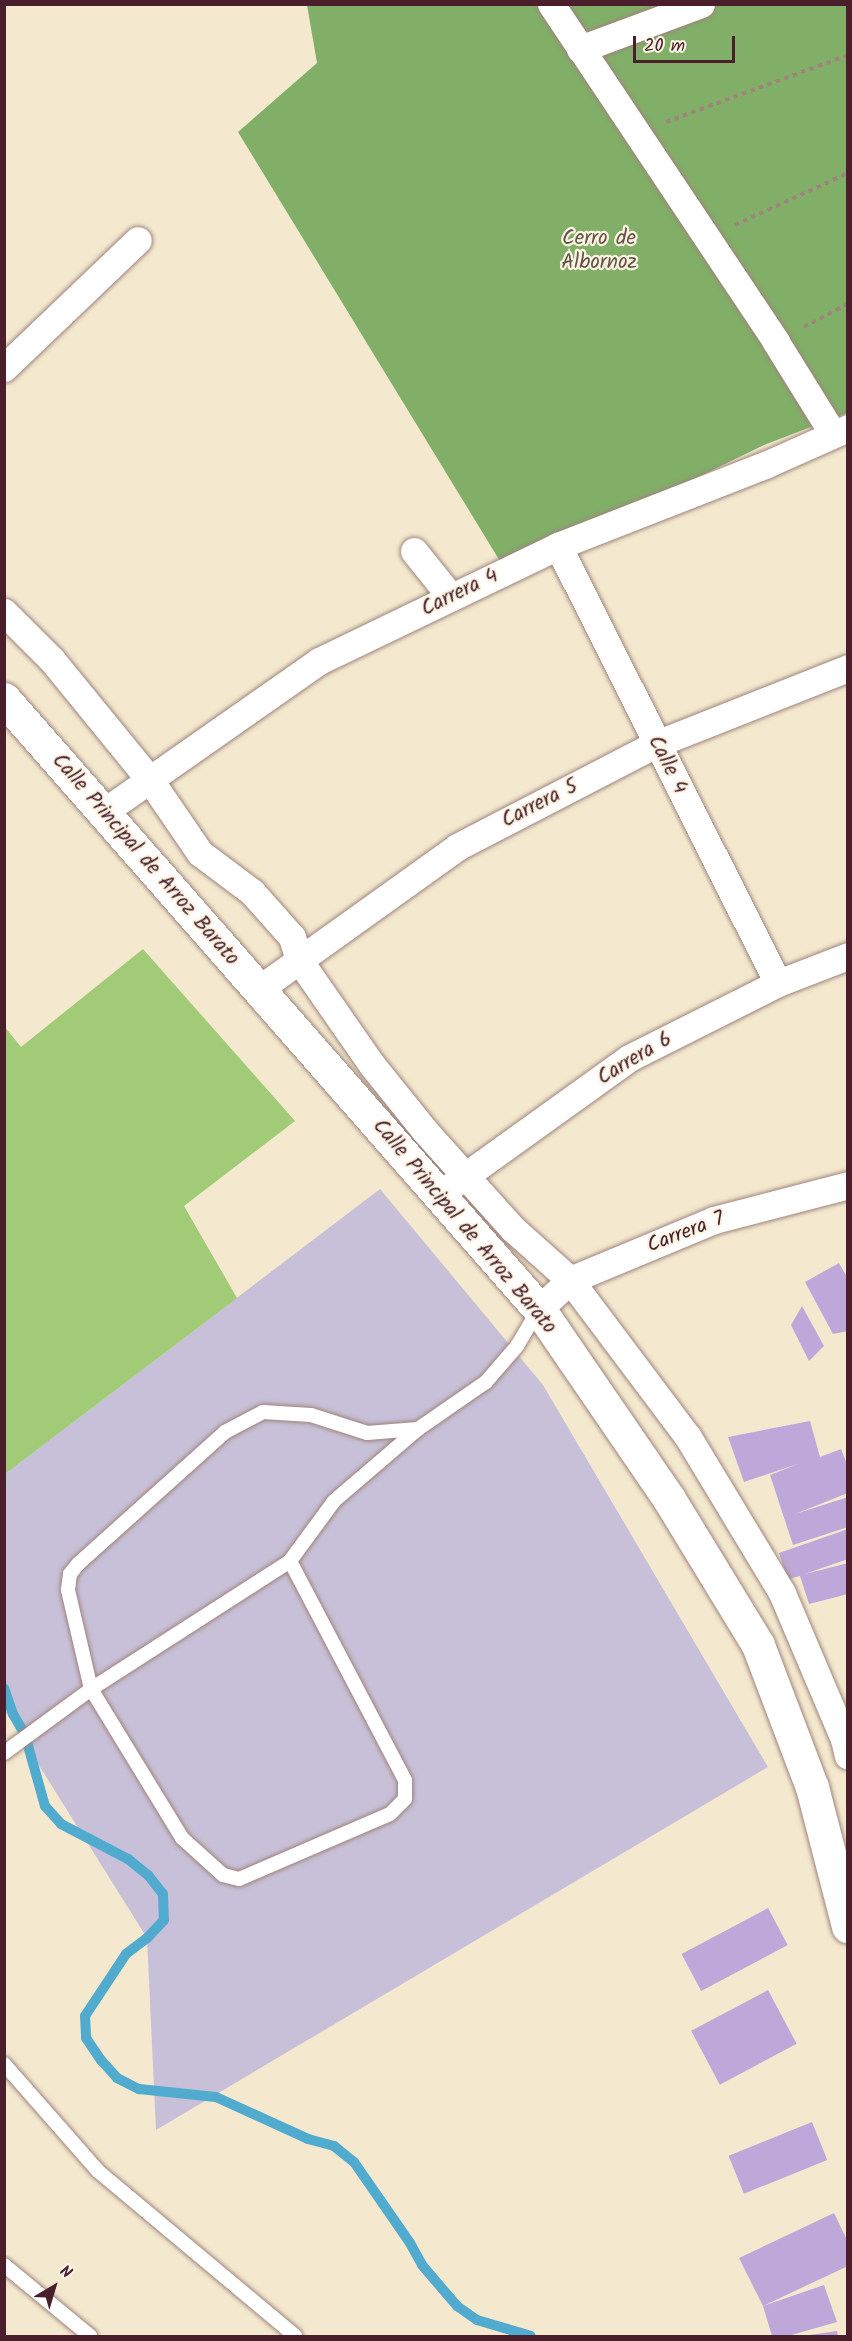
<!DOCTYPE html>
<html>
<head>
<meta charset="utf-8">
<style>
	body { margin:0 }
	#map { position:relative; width:852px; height:2341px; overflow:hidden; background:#f4e9cf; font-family:Kalam,sans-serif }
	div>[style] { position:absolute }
	.industrial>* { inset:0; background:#c8c0d8 }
	.green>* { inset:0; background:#a2cb77 }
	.forest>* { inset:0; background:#81af68 }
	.stream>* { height:10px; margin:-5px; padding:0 5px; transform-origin:5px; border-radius:5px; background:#50abce }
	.building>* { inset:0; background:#bea8d9; transform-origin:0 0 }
	.path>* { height:4px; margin-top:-2px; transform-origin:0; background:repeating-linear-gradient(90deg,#9f847d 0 4.5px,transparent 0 9px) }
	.roads { filter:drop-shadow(0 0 2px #9f847d) drop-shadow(0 0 2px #9f847d) }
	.lane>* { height:14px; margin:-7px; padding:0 7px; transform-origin:7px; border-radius:7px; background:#fff }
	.street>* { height:27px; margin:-13.5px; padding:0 13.5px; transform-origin:13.5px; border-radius:13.5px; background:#fff }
	.secondary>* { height:33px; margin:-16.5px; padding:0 16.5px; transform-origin:16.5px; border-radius:16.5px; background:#fff }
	span { translate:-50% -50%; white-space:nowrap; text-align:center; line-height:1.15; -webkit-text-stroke:4.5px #fcf5e5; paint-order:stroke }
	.park-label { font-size:21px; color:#645342 }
	.street-label { font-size:21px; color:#4a1f2b }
	.frame { position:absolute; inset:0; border:6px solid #4a1f2b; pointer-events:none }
	.north { position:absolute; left:24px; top:2257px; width:60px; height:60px; -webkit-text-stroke:4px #fcf5e5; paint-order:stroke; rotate:38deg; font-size:16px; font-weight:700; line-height:24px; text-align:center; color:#4a1f2b }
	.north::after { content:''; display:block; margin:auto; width:21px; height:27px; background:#4a1f2b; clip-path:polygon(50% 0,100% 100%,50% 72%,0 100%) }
	.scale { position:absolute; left:633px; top:36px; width:102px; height:27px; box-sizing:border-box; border:3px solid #4a1f2b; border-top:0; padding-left:8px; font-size:18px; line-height:21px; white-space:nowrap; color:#4a1f2b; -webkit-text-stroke:4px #fcf5e5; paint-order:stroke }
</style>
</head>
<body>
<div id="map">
	<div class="industrial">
		<div style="clip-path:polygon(380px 1189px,543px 1385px,768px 1767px,156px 2130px,147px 1938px,5px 1711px,5px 1474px)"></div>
	</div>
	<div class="green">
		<div style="clip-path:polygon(143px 949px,295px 1121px,184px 1206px,237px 1298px,5px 1474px,5px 1027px,21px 1047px)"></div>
	</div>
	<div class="forest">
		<div style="clip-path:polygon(307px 5px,847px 5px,847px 413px,764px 445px,506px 571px,238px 132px,317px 63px)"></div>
	</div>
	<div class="stream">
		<div style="left:4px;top:1688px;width:28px;rotate:71deg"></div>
		<div style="left:13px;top:1714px;width:24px;rotate:60deg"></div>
		<div style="left:25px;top:1735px;width:74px;rotate:74.3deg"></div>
		<div style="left:45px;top:1806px;width:24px;rotate:48deg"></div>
		<div style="left:61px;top:1824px;width:76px;rotate:27.6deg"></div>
		<div style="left:128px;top:1859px;width:26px;rotate:39deg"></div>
		<div style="left:148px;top:1875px;width:24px;rotate:52deg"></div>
		<div style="left:163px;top:1894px;width:26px;rotate:88deg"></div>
		<div style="left:164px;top:1920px;width:25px;rotate:133deg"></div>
		<div style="left:147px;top:1938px;width:26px;rotate:143deg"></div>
		<div style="left:126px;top:1954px;width:74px;rotate:123.5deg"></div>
		<div style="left:85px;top:2016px;width:22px;rotate:87deg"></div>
		<div style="left:86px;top:2038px;width:27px;rotate:56deg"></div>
		<div style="left:101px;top:2060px;width:24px;rotate:48deg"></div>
		<div style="left:117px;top:2078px;width:25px;rotate:27deg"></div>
		<div style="left:139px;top:2089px;width:77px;rotate:5.9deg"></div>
		<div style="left:216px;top:2097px;width:101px;rotate:24.5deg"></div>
		<div style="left:308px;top:2139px;width:27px;rotate:15deg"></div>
		<div style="left:334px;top:2146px;width:26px;rotate:39deg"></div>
		<div style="left:354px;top:2162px;width:98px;rotate:55.3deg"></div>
		<div style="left:410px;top:2243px;width:25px;rotate:61deg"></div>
		<div style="left:422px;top:2265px;width:54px;rotate:49.5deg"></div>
		<div style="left:457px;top:2306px;width:24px;rotate:35deg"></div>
		<div style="left:477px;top:2320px;width:56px;rotate:16.5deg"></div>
	</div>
	<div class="building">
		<div style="clip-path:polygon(839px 1263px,848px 1279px,848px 1331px,833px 1334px,805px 1282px)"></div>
		<div style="clip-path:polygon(802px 1306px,824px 1346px,809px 1361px,791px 1325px)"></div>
		<div style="clip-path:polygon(810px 1421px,820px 1457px,841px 1449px,848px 1467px,848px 1493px,795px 1514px,848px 1497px,848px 1527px,793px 1545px,770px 1475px,798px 1464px,744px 1482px,728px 1437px)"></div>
		<div style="clip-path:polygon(848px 1529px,848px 1559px,805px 1574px,848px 1563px,848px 1594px,809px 1604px,800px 1576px,788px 1579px,779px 1553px)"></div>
		<div style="left:768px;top:1908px;width:42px;height:98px;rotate:62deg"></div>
		<div style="left:768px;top:1990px;width:61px;height:87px;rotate:62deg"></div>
		<div style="left:812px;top:2122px;width:41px;height:90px;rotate:68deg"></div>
		<div style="clip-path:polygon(834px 2213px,848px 2242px,848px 2266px,763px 2306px,824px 2285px,837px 2322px,788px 2336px,772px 2336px,763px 2306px,739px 2258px)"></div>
		<div style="clip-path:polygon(837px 2331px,838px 2336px,809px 2336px,809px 2335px)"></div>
	</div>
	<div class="path">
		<div style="left:666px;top:122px;width:194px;rotate:-20.2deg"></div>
		<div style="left:735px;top:225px;width:124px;rotate:-24.7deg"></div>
		<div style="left:804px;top:327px;width:50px;rotate:-27.6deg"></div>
	</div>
	<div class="roads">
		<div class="lane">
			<div style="left:290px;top:1561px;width:247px;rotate:62.3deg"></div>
			<div style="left:405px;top:1780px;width:19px;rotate:90deg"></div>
			<div style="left:405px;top:1799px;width:21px;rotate:135deg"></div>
			<div style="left:390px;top:1814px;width:164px;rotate:156.7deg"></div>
			<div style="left:239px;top:1879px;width:16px;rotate:-166deg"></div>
			<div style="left:223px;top:1875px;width:55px;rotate:-137.9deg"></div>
			<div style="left:182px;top:1838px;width:175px;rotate:-121.4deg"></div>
			<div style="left:91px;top:1689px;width:102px;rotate:-103.1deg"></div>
			<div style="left:68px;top:1590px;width:16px;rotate:-83deg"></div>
			<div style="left:70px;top:1574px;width:13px;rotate:-51deg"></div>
			<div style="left:78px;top:1564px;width:198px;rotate:-41.9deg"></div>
			<div style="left:225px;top:1432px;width:43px;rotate:-27.8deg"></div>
			<div style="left:263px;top:1412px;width:48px;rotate:3.6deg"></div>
			<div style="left:311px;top:1415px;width:59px;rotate:17.8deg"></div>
			<div style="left:367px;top:1433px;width:51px;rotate:-4.5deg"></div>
			<div style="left:4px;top:1753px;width:108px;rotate:-36.3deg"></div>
			<div style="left:91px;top:1689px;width:237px;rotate:-32.7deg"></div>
			<div style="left:290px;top:1561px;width:74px;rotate:-53.7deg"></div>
			<div style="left:334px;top:1501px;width:111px;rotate:-40.6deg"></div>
			<div style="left:418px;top:1429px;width:83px;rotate:-34.7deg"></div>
			<div style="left:486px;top:1382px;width:48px;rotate:-49.3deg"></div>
			<div style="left:517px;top:1346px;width:43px;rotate:-59.3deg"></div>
			<div style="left:4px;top:2064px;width:142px;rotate:48.7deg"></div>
			<div style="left:98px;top:2171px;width:257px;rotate:39.9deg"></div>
			<div style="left:4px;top:2265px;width:112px;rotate:39.5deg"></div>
		</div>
		<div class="street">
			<div style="left:551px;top:4px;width:406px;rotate:56.3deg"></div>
			<div style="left:776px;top:342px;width:108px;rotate:58.2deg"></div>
			<div style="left:580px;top:49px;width:129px;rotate:-20.4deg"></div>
			<div style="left:4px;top:368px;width:185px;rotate:-43.7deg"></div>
			<div style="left:558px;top:546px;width:489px;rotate:63.3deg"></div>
			<div style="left:414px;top:551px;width:59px;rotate:51.2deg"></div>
			<div style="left:4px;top:612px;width:68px;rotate:45deg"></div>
			<div style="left:52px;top:660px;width:155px;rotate:50.8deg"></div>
			<div style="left:150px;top:780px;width:88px;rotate:55.6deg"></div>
			<div style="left:200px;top:853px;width:65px;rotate:36.9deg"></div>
			<div style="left:252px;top:892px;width:60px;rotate:48.4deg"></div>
			<div style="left:292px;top:937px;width:24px;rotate:73deg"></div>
			<div style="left:299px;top:960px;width:128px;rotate:55.2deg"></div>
			<div style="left:372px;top:1065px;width:85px;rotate:51.2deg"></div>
			<div style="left:425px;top:1131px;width:132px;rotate:48.1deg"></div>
			<div style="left:513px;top:1229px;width:76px;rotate:41.8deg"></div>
			<div style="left:570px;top:1280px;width:196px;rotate:53.1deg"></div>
			<div style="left:688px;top:1437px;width:182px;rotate:58.9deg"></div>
			<div style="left:782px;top:1593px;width:159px;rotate:67deg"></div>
			<div style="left:844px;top:1739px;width:17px;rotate:77deg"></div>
			<div style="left:102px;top:813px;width:265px;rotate:-35deg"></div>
			<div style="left:319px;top:661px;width:265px;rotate:-25.7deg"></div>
			<div style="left:558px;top:546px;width:222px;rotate:-21.4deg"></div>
			<div style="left:765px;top:465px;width:91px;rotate:-24deg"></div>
			<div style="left:259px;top:989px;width:244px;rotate:-35.6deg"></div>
			<div style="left:457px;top:847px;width:224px;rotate:-27.4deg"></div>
			<div style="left:656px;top:744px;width:206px;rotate:-21.6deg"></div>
			<div style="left:451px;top:1186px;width:219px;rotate:-35.7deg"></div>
			<div style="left:629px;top:1058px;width:167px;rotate:-26.7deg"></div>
			<div style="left:778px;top:983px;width:75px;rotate:-21.1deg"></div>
			<div style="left:539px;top:1309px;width:42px;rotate:-43.1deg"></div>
			<div style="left:570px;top:1280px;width:156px;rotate:-22.6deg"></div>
			<div style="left:714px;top:1220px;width:138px;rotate:-14.6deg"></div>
		</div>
		<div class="secondary">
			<div style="left:4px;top:699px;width:811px;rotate:48.75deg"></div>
			<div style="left:539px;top:1309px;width:230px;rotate:55.6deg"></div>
			<div style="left:669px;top:1499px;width:171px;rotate:58.6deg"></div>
			<div style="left:758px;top:1645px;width:152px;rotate:69.2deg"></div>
			<div style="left:812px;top:1787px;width:144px;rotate:75.5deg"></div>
		</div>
	</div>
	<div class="park-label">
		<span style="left:599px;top:251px">Cerro de<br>Albornoz</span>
	</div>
	<div class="street-label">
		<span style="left:460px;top:593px;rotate:-26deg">Carrera 4</span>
		<span style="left:667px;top:765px;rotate:63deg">Calle 4</span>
		<span style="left:540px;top:804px;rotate:-27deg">Carrera 5</span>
		<span style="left:145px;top:860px;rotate:49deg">Calle Principal de Arroz Barato</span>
		<span style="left:635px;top:1059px;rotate:-31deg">Carrera 6</span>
		<span style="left:464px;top:1227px;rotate:50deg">Calle Principal de Arroz Barato</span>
		<span style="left:686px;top:1233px;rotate:-21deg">Carrera 7</span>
	</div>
	<div class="frame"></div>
	<div class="north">N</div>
	<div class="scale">20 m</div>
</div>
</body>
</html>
